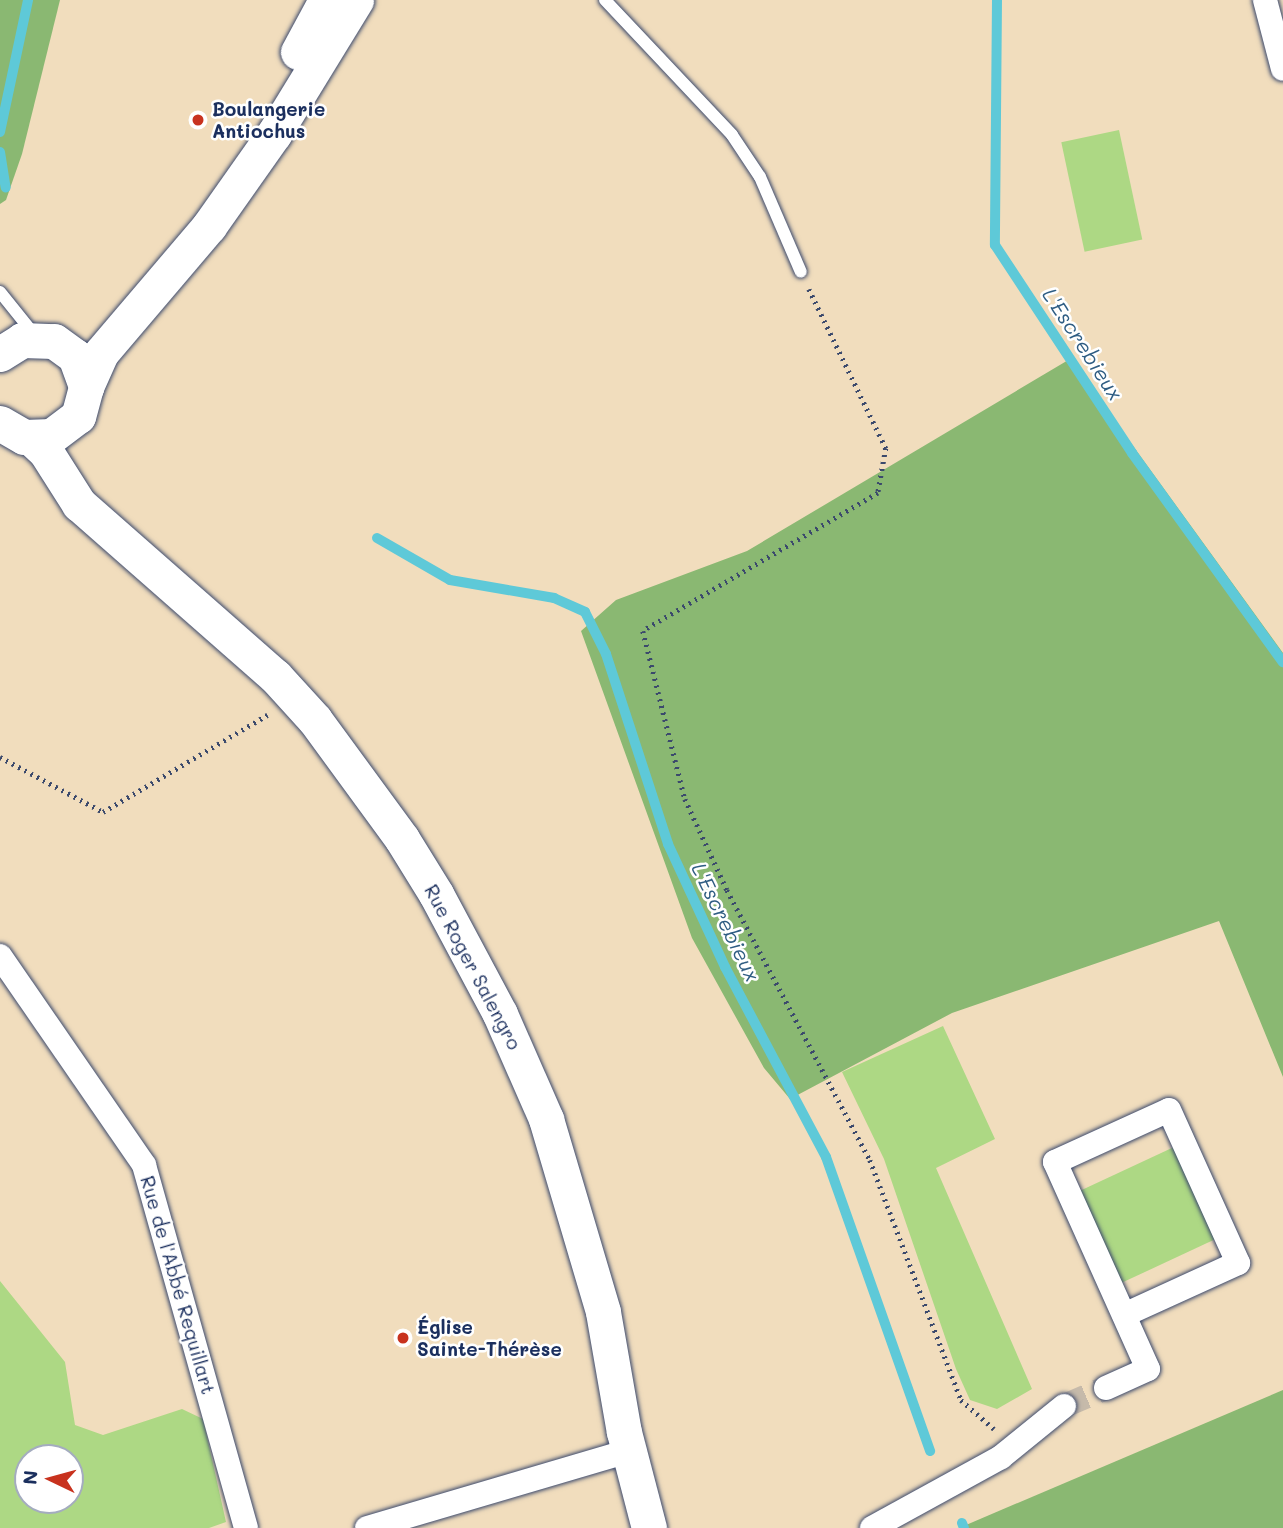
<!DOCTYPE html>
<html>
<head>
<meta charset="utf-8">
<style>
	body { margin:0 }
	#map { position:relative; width:1283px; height:1528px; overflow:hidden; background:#f1ddbd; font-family:Mali,sans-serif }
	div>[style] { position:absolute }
	.green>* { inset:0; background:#add884; transform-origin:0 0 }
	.forest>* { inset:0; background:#8ab872 }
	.stream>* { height:10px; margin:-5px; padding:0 5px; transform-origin:5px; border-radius:5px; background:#5ec9d8 }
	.street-tunnel>* { height:24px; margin-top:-12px; transform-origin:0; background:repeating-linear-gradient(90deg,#c6baaa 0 24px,transparent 0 36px) }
	.path>* { height:4.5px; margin-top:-2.25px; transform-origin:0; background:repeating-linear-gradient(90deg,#3b496c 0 2px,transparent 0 7px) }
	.roads { filter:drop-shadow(0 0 2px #3b496c) drop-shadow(0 0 2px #3b496c) }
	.lane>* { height:12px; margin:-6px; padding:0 6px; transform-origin:6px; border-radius:6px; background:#fff }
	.street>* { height:24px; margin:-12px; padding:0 12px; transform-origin:12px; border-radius:12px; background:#fff }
	.secondary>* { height:35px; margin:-17.5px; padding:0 17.5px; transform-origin:17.5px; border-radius:17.5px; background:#fff }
	.dots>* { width:19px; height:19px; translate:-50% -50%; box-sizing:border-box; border:4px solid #fff; border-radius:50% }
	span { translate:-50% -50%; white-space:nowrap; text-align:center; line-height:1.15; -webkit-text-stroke:5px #fff; paint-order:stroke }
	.poi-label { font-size:19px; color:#1b2f5e; font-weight:700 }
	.left { translate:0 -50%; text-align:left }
	.street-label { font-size:19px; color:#1b2f5e }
	.water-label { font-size:21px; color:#2f5d83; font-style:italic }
	.north { position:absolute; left:14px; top:1444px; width:70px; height:70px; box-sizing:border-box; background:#fff; border:2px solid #a4acbf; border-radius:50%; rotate:275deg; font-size:19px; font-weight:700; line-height:28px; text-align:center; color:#1b2f5e }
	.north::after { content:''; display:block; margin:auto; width:24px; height:32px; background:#c8321e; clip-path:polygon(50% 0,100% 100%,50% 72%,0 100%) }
</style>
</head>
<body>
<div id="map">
	<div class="green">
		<div style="left:1119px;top:130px;width:112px;height:59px;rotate:78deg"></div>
		<div style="clip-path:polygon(943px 1026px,995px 1139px,936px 1168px,1032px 1389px,997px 1409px,970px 1400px,956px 1369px,884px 1159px,842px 1072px)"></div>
		<div style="left:1174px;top:1147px;width:101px;height:106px;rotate:65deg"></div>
		<div style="clip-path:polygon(evenodd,0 1281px,65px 1362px,75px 1425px,103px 1435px,182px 1409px,203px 1419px,226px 1522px,209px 1528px,0 1528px,0 1281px,28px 1458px,70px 1458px,70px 1500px,28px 1500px,28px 1458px)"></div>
	</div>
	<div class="forest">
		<div style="clip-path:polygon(0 0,60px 0,22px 154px,6px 200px,0 204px)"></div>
		<div style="clip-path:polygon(1070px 359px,1283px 653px,1283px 1077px,1219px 921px,952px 1013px,790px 1099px,764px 1068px,692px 938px,581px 631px,616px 600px,747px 551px)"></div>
		<div style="clip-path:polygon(1283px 1390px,1283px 1528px,959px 1528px)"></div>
	</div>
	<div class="stream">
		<div style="left:997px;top:0;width:245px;rotate:90.5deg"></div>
		<div style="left:995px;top:245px;width:249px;rotate:56.6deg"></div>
		<div style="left:1132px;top:453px;width:258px;rotate:54.2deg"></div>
		<div style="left:0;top:132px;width:135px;rotate:-78deg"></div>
		<div style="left:0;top:152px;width:36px;rotate:81deg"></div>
		<div style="left:377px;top:538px;width:84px;rotate:29.9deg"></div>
		<div style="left:450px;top:580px;width:106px;rotate:9.8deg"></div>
		<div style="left:554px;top:598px;width:34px;rotate:24deg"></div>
		<div style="left:585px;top:612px;width:47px;rotate:63.4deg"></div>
		<div style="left:606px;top:654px;width:200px;rotate:71.9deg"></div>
		<div style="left:668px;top:844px;width:136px;rotate:65.1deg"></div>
		<div style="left:725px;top:967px;width:215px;rotate:62deg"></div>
		<div style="left:826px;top:1157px;width:312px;rotate:70.5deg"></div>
		<div style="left:962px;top:1523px;width:5px;rotate:68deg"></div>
	</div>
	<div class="street-tunnel">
		<div style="left:1064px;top:1406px;width:46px;rotate:-23.2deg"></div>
	</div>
	<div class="path">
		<div style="left:809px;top:289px;width:177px;rotate:64.2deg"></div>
		<div style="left:886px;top:448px;width:46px;rotate:100.1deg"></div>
		<div style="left:878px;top:493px;width:273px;rotate:149.6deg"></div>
		<div style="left:643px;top:631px;width:173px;rotate:76deg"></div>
		<div style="left:685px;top:799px;width:100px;rotate:65.2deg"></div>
		<div style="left:727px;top:890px;width:306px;rotate:62.1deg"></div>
		<div style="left:870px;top:1160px;width:257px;rotate:69.2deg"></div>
		<div style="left:961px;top:1400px;width:44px;rotate:41.3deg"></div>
		<div style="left:0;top:757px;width:117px;rotate:28.1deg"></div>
		<div style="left:103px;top:812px;width:191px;rotate:-30.6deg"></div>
	</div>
	<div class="roads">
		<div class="lane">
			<div style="left:605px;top:0;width:185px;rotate:46.7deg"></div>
			<div style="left:732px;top:135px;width:50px;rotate:56.3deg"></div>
			<div style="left:760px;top:177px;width:103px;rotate:66.7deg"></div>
			<div style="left:0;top:292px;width:53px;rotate:51.2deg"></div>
		</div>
		<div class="street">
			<div style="left:1265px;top:0;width:71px;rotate:75.4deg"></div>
			<div style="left:0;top:956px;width:254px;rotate:55.4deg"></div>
			<div style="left:144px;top:1165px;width:377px;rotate:74.3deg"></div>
			<div style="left:1106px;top:1388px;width:46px;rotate:-24.3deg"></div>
			<div style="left:1148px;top:1369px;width:227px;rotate:-114.2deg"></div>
			<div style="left:1055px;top:1162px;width:125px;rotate:-24.5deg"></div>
			<div style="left:1169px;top:1110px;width:168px;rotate:65.7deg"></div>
			<div style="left:1238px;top:1263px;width:125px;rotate:155.5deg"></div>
			<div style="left:367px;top:1528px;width:273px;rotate:-16.4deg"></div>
			<div style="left:872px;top:1528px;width:147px;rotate:-28.8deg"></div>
			<div style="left:1001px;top:1457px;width:81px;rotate:-39deg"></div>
		</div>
		<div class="secondary">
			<div style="left:298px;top:52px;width:59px;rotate:-61.7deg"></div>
			<div style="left:0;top:354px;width:26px;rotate:-32deg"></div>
			<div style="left:22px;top:340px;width:32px;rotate:2deg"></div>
			<div style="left:54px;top:341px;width:26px;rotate:36deg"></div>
			<div style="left:75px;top:356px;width:33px;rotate:70deg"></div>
			<div style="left:86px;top:387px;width:30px;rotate:105deg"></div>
			<div style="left:78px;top:416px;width:34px;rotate:143deg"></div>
			<div style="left:51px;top:436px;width:27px;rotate:178deg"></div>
			<div style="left:24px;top:437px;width:28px;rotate:-150deg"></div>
			<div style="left:86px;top:387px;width:37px;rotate:-66deg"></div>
			<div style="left:101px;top:353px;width:167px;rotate:-49.6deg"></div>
			<div style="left:209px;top:226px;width:113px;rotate:-54.8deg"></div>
			<div style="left:274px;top:134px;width:157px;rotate:-58.5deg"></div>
			<div style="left:31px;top:438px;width:21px;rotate:43deg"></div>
			<div style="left:46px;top:452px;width:62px;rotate:57.6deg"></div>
			<div style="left:79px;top:504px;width:261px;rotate:41.3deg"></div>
			<div style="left:275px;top:676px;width:59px;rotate:47.7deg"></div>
			<div style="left:315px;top:720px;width:147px;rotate:53.8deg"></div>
			<div style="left:402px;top:839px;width:65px;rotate:58.3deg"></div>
			<div style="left:436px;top:894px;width:136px;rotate:61.9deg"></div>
			<div style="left:500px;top:1014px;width:115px;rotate:66.3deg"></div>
			<div style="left:546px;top:1119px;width:201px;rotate:73.5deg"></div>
			<div style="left:603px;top:1312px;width:122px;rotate:80.1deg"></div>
			<div style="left:624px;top:1432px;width:99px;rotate:75.4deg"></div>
		</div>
	</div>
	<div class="dots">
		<div style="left:198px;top:120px;background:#c8321e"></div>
		<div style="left:403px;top:1338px;background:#c8321e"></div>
	</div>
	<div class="poi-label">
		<span class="left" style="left:212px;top:120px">Boulangerie<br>Antiochus</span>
		<span class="left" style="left:417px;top:1338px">Église<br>Sainte-Thérèse</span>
	</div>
	<div class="street-label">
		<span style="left:473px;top:967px;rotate:62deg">Rue Roger Salengro</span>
		<span style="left:178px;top:1285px;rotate:74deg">Rue de l'Abbé Requillart</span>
	</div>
	<div class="water-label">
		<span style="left:1083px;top:344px;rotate:57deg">L'Escrebieux</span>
		<span style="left:726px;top:922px;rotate:64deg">L'Escrebieux</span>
	</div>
	<div class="north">N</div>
</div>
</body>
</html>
